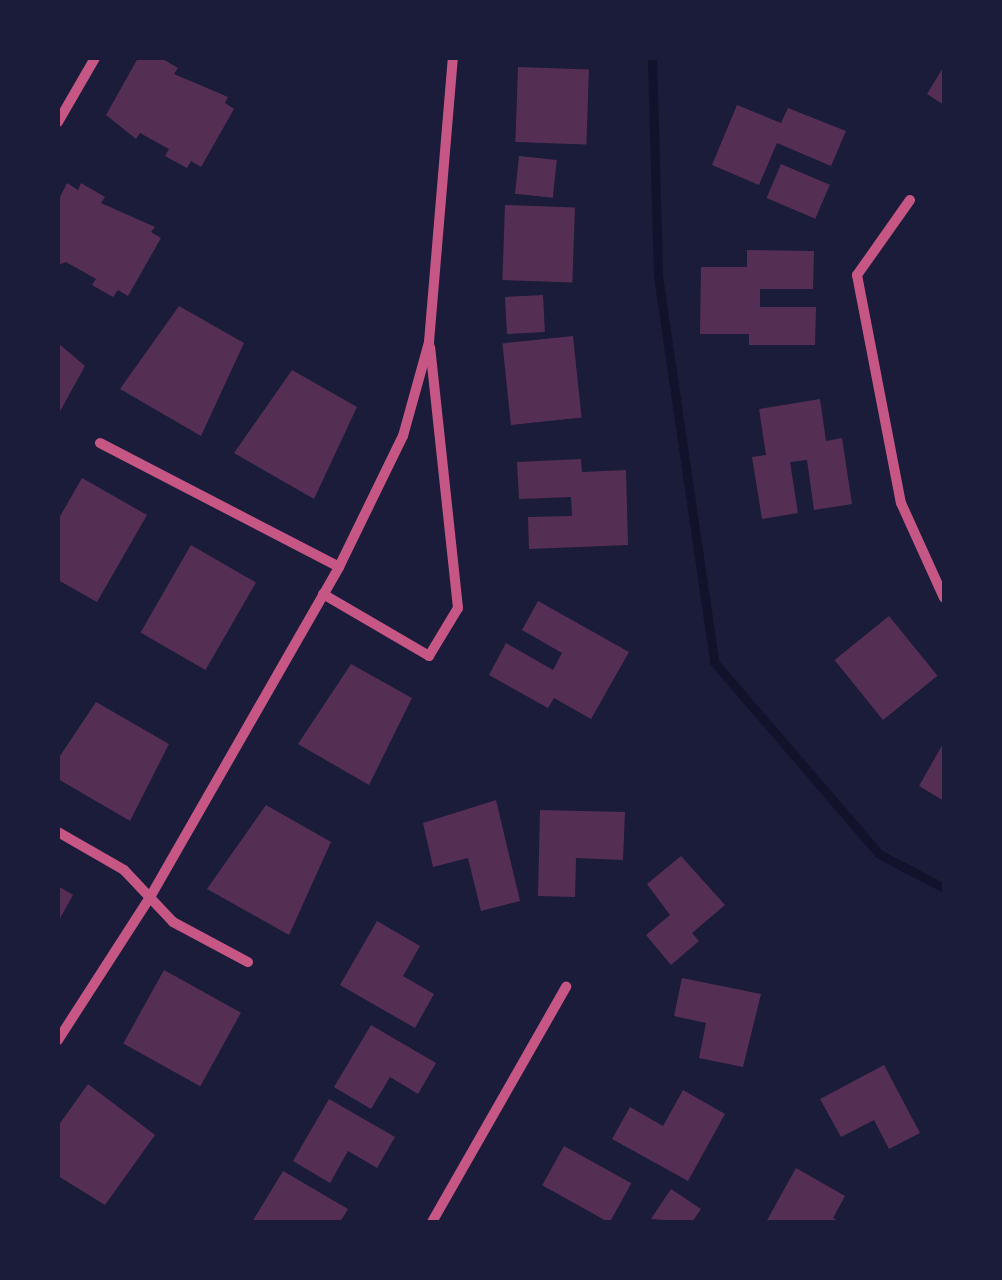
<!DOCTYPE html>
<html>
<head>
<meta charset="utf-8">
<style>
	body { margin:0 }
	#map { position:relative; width:1002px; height:1280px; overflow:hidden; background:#1b1b3a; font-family:"Archivo Narrow",sans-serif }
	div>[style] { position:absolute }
	.stream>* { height:9px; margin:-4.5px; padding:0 4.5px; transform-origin:4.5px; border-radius:4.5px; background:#12122b }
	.building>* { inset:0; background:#542f53; transform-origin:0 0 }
	.minor>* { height:10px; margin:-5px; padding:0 5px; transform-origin:5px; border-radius:5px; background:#c65784 }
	span { translate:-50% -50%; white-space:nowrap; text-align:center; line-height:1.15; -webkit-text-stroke:10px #1b1b3a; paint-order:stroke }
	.frame { position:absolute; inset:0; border:60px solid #1b1b3a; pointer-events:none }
</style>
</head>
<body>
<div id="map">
	<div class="stream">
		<div style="left:652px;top:58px;width:218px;rotate:88.4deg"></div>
		<div style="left:658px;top:276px;width:390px;rotate:81.7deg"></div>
		<div style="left:714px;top:662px;width:253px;rotate:49.3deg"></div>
		<div style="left:879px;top:854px;width:73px;rotate:27.6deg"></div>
	</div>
	<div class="building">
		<div style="clip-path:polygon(138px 58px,161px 58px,178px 68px,174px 74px,228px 97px,225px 103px,234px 109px,201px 167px,191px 161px,187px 168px,165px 156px,169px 149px,140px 133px,136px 139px,106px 115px)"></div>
		<div style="clip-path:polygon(944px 66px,944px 105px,927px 94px)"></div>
		<div style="left:518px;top:67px;width:71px;height:75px;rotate:2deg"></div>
		<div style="clip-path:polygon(737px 105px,781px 123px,788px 108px,846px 131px,831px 166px,777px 143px,759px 185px,712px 165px)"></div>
		<div style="left:519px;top:156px;width:38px;height:38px;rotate:6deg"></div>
		<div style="left:781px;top:164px;width:53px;height:37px;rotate:23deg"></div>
		<div style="clip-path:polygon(67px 183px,78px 190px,81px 183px,105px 197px,101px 203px,155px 227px,151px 232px,161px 238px,128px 296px,118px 290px,113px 297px,92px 285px,96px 279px,66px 262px,58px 265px,58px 201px)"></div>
		<div style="left:505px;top:205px;width:70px;height:75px;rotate:2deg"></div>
		<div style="clip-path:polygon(747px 250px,814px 251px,813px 289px,760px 289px,760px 307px,816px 307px,815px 345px,749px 345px,749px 334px,700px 334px,701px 267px,747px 267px)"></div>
		<div style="left:543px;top:295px;width:37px;height:38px;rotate:87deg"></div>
		<div style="clip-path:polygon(179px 306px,244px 343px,201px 436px,120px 389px)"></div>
		<div style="left:573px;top:336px;width:82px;height:71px;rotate:84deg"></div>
		<div style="clip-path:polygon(58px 343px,85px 366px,58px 415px)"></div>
		<div style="clip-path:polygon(292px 370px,357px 407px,314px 499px,234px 453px)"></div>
		<div style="clip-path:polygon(820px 399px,826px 441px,842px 438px,852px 504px,814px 510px,807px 460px,790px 462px,798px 513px,762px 519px,752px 457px,766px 455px,759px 409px)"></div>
		<div style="clip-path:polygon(581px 459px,582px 472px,626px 470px,628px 545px,529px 549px,528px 517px,572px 516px,571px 497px,519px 499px,517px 462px)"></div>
		<div style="clip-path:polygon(82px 478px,147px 515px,97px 602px,58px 580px,58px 520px)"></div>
		<div style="left:191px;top:545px;width:75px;height:101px;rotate:30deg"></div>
		<div style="clip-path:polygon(538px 601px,629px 652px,591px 719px,554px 698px,548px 708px,489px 675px,506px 643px,553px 670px,562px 653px,522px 630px)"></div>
		<div style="left:889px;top:616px;width:77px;height:70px;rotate:51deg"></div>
		<div style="clip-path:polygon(351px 664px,412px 698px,369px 785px,298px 744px)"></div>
		<div style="clip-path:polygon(96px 702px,169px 744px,130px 821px,58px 779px,58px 759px)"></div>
		<div style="clip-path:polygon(944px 742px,944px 801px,919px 786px)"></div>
		<div style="clip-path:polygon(496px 800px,520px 901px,481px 911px,468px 858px,433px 867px,423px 823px)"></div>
		<div style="clip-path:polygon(266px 805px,331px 842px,289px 935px,207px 889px)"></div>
		<div style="clip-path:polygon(540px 810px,625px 812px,623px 860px,576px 858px,575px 897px,538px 896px)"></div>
		<div style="clip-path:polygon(681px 856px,725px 905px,692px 933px,699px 941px,671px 965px,646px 935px,670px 915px,647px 884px)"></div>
		<div style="clip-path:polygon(58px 886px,73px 895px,58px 922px)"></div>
		<div style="clip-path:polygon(377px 921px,420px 946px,403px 976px,434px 994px,415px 1028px,340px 985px)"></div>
		<div style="left:164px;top:970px;width:88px;height:84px;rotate:29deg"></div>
		<div style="clip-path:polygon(682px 978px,761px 994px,743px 1067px,699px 1058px,706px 1023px,674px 1016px)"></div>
		<div style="clip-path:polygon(371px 1025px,436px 1063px,418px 1094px,390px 1077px,371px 1109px,334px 1087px)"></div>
		<div style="clip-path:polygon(884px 1065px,920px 1133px,889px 1149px,874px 1120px,841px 1137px,820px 1099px)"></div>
		<div style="clip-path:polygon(88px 1084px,155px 1135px,105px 1205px,58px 1176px,58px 1126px)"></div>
		<div style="clip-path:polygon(683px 1090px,725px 1114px,688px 1181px,612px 1139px,630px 1107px,663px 1126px)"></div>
		<div style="clip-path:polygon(329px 1099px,395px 1137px,377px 1168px,348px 1151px,330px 1183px,293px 1161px)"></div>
		<div style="left:564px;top:1146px;width:77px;height:45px;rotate:29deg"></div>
		<div style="clip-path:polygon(796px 1168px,845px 1196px,833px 1218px,840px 1222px,766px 1222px)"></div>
		<div style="clip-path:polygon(283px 1171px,348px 1209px,340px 1222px,252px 1222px)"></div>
		<div style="clip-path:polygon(671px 1189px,701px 1209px,692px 1222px,651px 1219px)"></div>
	</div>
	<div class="minor">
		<div style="left:58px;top:122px;width:74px;rotate:-60deg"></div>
		<div style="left:910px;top:200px;width:92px;rotate:125.2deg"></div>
		<div style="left:857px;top:275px;width:232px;rotate:79.1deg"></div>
		<div style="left:901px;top:503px;width:104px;rotate:65.6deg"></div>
		<div style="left:100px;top:443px;width:269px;rotate:27.4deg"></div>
		<div style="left:323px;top:594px;width:123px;rotate:30.3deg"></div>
		<div style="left:429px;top:656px;width:56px;rotate:-58.9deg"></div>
		<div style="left:458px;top:608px;width:262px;rotate:-96.1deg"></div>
		<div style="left:58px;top:832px;width:76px;rotate:29.9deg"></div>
		<div style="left:124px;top:870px;width:71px;rotate:46.7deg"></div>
		<div style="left:173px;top:922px;width:85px;rotate:28.1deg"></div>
		<div style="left:58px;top:1040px;width:168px;rotate:-57.2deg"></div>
		<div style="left:149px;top:899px;width:383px;rotate:-60.2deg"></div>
		<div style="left:339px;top:567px;width:146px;rotate:-64deg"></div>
		<div style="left:403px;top:436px;width:98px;rotate:-74.5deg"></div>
		<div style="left:429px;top:342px;width:285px;rotate:-85.2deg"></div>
		<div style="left:432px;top:1222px;width:271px;rotate:-60.3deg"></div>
	</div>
	<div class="frame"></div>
</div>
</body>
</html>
